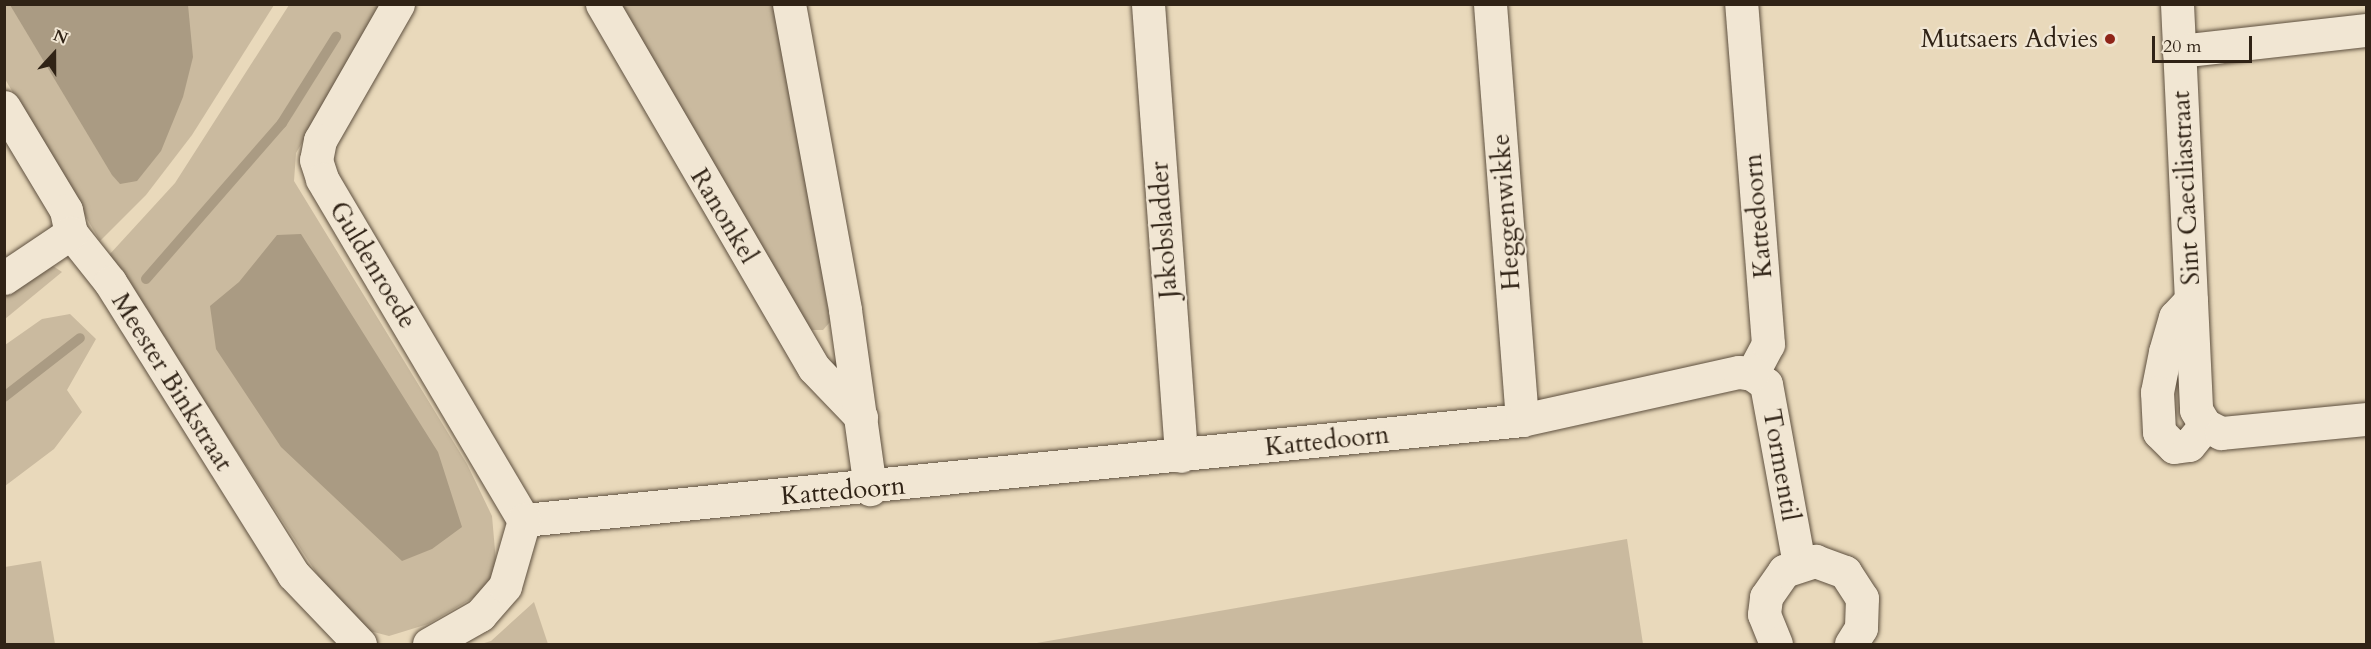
<!DOCTYPE html>
<html>
<head>
<meta charset="utf-8">
<style>
	body { margin:0 }
	#map { position:relative; width:2371px; height:649px; overflow:hidden; background:#e9d9bb; font-family:Cardo,serif }
	div>[style] { position:absolute }
	.green>* { inset:0; background:#caba9f }
	.water>* { inset:0; background:#aa9b83 }
	.stream>* { height:10px; margin:-5px; padding:0 5px; transform-origin:5px; border-radius:5px; background:#aa9b83 }
	.roads { filter:drop-shadow(0 0 2px #5e503f) drop-shadow(0 0 2px #5e503f) }
	.minor>* { height:33px; margin:-16.5px; padding:0 16.5px; transform-origin:16.5px; border-radius:16.5px; background:#f1e6d3 }
	.dots>* { width:16px; height:16px; translate:-50% -50%; box-sizing:border-box; border:3px solid #f1e6d3; border-radius:50% }
	span { translate:-50% -50%; white-space:nowrap; text-align:center; line-height:1.15; -webkit-text-stroke:4.5px #f1e6d3; paint-order:stroke }
	.poi-label { font-size:26px; color:#302316 }
	.right { translate:-100% -50%; text-align:right }
	.street-label { font-size:26px; color:#302316 }
	.frame { position:absolute; inset:0; border:6px solid #302316; pointer-events:none }
	.north { position:absolute; left:24px; top:24px; width:60px; height:60px; -webkit-text-stroke:4px #f1e6d3; paint-order:stroke; rotate:21deg; font-size:16px; font-weight:700; line-height:24px; text-align:center; color:#302316 }
	.north::after { content:''; display:block; margin:auto; width:21px; height:27px; background:#302316; clip-path:polygon(50% 0,100% 100%,50% 72%,0 100%) }
	.scale { position:absolute; left:2152px; top:36px; width:100px; height:27px; box-sizing:border-box; border:3px solid #302316; border-top:0; padding-left:8px; font-size:18px; line-height:21px; white-space:nowrap; color:#302316; -webkit-text-stroke:4px #f1e6d3; paint-order:stroke }
</style>
</head>
<body>
<div id="map">
	<div class="green">
		<div style="clip-path:polygon(4px 5px,274px 5px,192px 135px,146px 195px,100px 241px,5px 79px)"></div>
		<div style="clip-path:polygon(289px 5px,383px 5px,296px 153px,294px 181px,467px 464px,492px 516px,497px 573px,483px 592px,428px 624px,389px 636px,366px 630px,323px 583px,109px 255px,175px 183px)"></div>
		<div style="clip-path:polygon(610px 5px,779px 5px,830px 322px,823px 330px,810px 330px)"></div>
		<div style="clip-path:polygon(50px 264px,62px 272px,5px 319px,5px 289px)"></div>
		<div style="clip-path:polygon(70px 314px,96px 339px,67px 390px,82px 412px,54px 449px,5px 486px,5px 345px,42px 319px)"></div>
		<div style="clip-path:polygon(1627px 539px,1643px 644px,1031px 644px,1339px 590px)"></div>
		<div style="clip-path:polygon(41px 561px,55px 644px,5px 644px,5px 567px)"></div>
		<div style="clip-path:polygon(534px 602px,548px 644px,481px 644px,491px 641px)"></div>
	</div>
	<div class="water">
		<div style="clip-path:polygon(10px 5px,188px 5px,193px 57px,183px 97px,161px 151px,137px 181px,120px 184px,112px 175px)"></div>
		<div style="clip-path:polygon(301px 234px,438px 452px,462px 527px,432px 549px,402px 561px,281px 447px,216px 349px,210px 306px,239px 282px,277px 235px)"></div>
	</div>
	<div class="stream">
		<div style="left:146px;top:279px;width:207px;rotate:-48.9deg"></div>
		<div style="left:282px;top:123px;width:102px;rotate:-57.9deg"></div>
		<div style="left:4px;top:397px;width:96px;rotate:-37.8deg"></div>
	</div>
	<div class="roads">
		<div class="minor">
			<div style="left:398px;top:4px;width:157px;rotate:119.8deg"></div>
			<div style="left:320px;top:140px;width:20px;rotate:101deg"></div>
			<div style="left:316px;top:160px;width:20px;rotate:72deg"></div>
			<div style="left:322px;top:179px;width:396px;rotate:59.4deg"></div>
			<div style="left:602px;top:4px;width:421px;rotate:59.8deg"></div>
			<div style="left:814px;top:368px;width:68px;rotate:46.2deg"></div>
			<div style="left:789px;top:4px;width:311px;rotate:79.6deg"></div>
			<div style="left:845px;top:310px;width:181px;rotate:82deg"></div>
			<div style="left:1148px;top:4px;width:453px;rotate:85.8deg"></div>
			<div style="left:1490px;top:4px;width:417px;rotate:85.6deg"></div>
			<div style="left:2177px;top:4px;width:406px;rotate:87.3deg"></div>
			<div style="left:2196px;top:410px;width:17px;rotate:59deg"></div>
			<div style="left:2179px;top:51px;width:188px;rotate:-6.4deg"></div>
			<div style="left:4px;top:107px;width:120px;rotate:59deg"></div>
			<div style="left:66px;top:210px;width:24px;rotate:78deg"></div>
			<div style="left:71px;top:233px;width:63px;rotate:51.5deg"></div>
			<div style="left:110px;top:282px;width:345px;rotate:57.9deg"></div>
			<div style="left:293px;top:574px;width:97px;rotate:46.3deg"></div>
			<div style="left:4px;top:278px;width:81px;rotate:-33.9deg"></div>
			<div style="left:2191px;top:300px;width:23px;rotate:133deg"></div>
			<div style="left:2175px;top:317px;width:36px;rotate:106deg"></div>
			<div style="left:2165px;top:352px;width:41px;rotate:101.3deg"></div>
			<div style="left:2157px;top:392px;width:40px;rotate:87.1deg"></div>
			<div style="left:2159px;top:432px;width:21px;rotate:45deg"></div>
			<div style="left:2174px;top:447px;width:15px;rotate:-8deg"></div>
			<div style="left:2189px;top:445px;width:26px;rotate:-51deg"></div>
			<div style="left:1752px;top:374px;width:17px;rotate:36deg"></div>
			<div style="left:1766px;top:384px;width:182px;rotate:79.6deg"></div>
			<div style="left:2205px;top:425px;width:18px;rotate:27deg"></div>
			<div style="left:2221px;top:433px;width:146px;rotate:-5.5deg"></div>
			<div style="left:524px;top:520px;width:1003px;rotate:-5.72deg"></div>
			<div style="left:1522px;top:420px;width:222px;rotate:-12.5deg"></div>
			<div style="left:1739px;top:372px;width:13px;rotate:9deg"></div>
			<div style="left:1752px;top:374px;width:34px;rotate:-62deg"></div>
			<div style="left:1768px;top:344px;width:341px;rotate:-94.5deg"></div>
			<div style="left:429px;top:644px;width:59px;rotate:-29.6deg"></div>
			<div style="left:480px;top:615px;width:38px;rotate:-49deg"></div>
			<div style="left:505px;top:586px;width:69px;rotate:-73.9deg"></div>
			<div style="left:1776px;top:644px;width:32px;rotate:-112deg"></div>
			<div style="left:1764px;top:614px;width:17px;rotate:-83deg"></div>
			<div style="left:1766px;top:597px;width:32px;rotate:-55deg"></div>
			<div style="left:1784px;top:571px;width:33px;rotate:-18deg"></div>
			<div style="left:1815px;top:561px;width:32px;rotate:20deg"></div>
			<div style="left:1845px;top:572px;width:31px;rotate:57deg"></div>
			<div style="left:1862px;top:598px;width:30px;rotate:92deg"></div>
			<div style="left:1861px;top:628px;width:19px;rotate:122deg"></div>
		</div>
	</div>
	<div class="dots">
		<div style="left:2110px;top:39px;background:#8f2418"></div>
	</div>
	<div class="poi-label">
		<span class="right" style="left:2098px;top:39px">Mutsaers Advies</span>
	</div>
	<div class="street-label">
		<span style="left:2186px;top:188px;rotate:-93deg">Sint Caeciliastraat</span>
		<span style="left:1506px;top:212px;rotate:-94deg">Heggenwikke</span>
		<span style="left:724px;top:216px;rotate:59deg">Ranonkel</span>
		<span style="left:1758px;top:216px;rotate:-95deg">Kattedoorn</span>
		<span style="left:1164px;top:230px;rotate:-94deg">Jakobsladder</span>
		<span style="left:373px;top:265px;rotate:59deg">Guldenroede</span>
		<span style="left:172px;top:382px;rotate:58deg">Meester Binkstraat</span>
		<span style="left:1327px;top:441px;rotate:-6deg">Kattedoorn</span>
		<span style="left:1781px;top:465px;rotate:80deg">Tormentil</span>
		<span style="left:843px;top:491px;rotate:-5deg">Kattedoorn</span>
	</div>
	<div class="frame"></div>
	<div class="north">N</div>
	<div class="scale">20 m</div>
</div>
</body>
</html>
